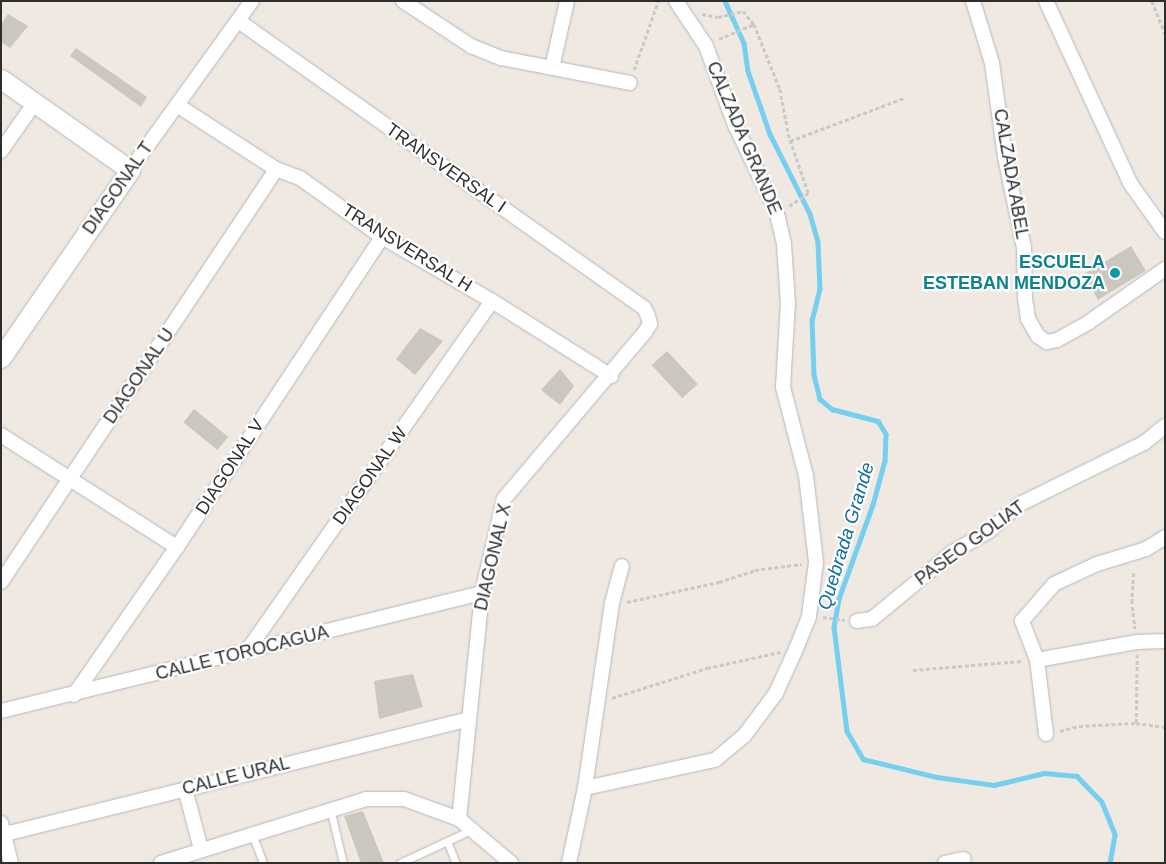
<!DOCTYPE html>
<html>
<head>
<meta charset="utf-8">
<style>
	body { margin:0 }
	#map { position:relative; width:1166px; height:864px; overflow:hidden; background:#efe9e1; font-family:Arial,sans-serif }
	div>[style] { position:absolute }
	.stream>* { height:4.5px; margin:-2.25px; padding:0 2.25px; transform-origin:2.25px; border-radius:2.25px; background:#75cff0 }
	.building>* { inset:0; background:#cbc7bf; transform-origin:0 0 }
	.path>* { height:2.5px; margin-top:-1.25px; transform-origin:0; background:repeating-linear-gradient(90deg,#c9c9c9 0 4px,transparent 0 6.5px) }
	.roads { filter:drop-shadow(0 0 1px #b4b7c1) drop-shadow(0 0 1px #b4b7c1) }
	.lane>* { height:7px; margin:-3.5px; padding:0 3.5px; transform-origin:3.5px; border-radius:3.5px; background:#fff }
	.street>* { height:14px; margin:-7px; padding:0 7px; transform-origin:7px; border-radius:7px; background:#fff }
	.secondary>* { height:19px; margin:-9.5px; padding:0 9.5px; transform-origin:9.5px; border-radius:9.5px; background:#fff }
	.dots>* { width:14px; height:14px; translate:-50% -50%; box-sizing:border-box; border:2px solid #fff; border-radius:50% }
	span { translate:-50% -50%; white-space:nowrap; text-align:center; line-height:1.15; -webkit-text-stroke:4.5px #fff; paint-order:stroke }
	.street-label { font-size:18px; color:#2e2e2e }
	.culture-label { font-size:18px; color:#0d838f; font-weight:700 }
	.right { translate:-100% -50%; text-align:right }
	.water-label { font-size:19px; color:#0d6fa3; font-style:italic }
	.frame { position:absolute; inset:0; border:2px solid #2e2e2e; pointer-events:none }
</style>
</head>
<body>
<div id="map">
	<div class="stream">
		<div style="left:725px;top:1px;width:46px;rotate:65.7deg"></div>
		<div style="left:744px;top:43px;width:28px;rotate:82deg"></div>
		<div style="left:748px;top:71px;width:67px;rotate:70.8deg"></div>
		<div style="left:770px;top:134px;width:89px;rotate:63.4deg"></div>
		<div style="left:810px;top:214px;width:29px;rotate:74deg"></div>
		<div style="left:818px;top:242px;width:47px;rotate:87.6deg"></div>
		<div style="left:820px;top:289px;width:32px;rotate:104deg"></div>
		<div style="left:812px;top:320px;width:55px;rotate:87.9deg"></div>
		<div style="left:814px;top:375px;width:25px;rotate:76deg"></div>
		<div style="left:820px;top:399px;width:16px;rotate:40deg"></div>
		<div style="left:832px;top:409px;width:48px;rotate:14.6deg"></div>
		<div style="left:878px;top:421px;width:15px;rotate:58deg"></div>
		<div style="left:886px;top:434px;width:27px;rotate:92deg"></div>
		<div style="left:885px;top:461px;width:46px;rotate:105.3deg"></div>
		<div style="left:873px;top:505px;width:100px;rotate:109.9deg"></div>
		<div style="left:839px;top:599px;width:28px;rotate:100deg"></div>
		<div style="left:834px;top:627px;width:105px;rotate:82.9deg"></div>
		<div style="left:847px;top:731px;width:32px;rotate:60deg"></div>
		<div style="left:863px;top:759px;width:76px;rotate:13.7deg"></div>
		<div style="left:937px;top:777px;width:58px;rotate:8deg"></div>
		<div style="left:994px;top:785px;width:51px;rotate:-13.5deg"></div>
		<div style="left:1044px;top:773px;width:33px;rotate:5deg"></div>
		<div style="left:1077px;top:776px;width:36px;rotate:46deg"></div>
		<div style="left:1102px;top:802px;width:35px;rotate:68deg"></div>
		<div style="left:1115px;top:835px;width:28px;rotate:100deg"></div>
	</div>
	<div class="building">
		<div style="clip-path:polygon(8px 14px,28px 26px,10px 48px,1px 42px,1px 24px)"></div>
		<div style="clip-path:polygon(76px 48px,147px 97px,141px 107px,70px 56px)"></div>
		<div style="left:1131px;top:246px;width:29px;height:56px;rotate:59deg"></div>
		<div style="clip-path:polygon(420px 328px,443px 341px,415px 375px,396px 359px)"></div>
		<div style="left:667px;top:351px;width:45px;height:21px;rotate:47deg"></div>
		<div style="clip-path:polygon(560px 369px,574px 386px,560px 405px,541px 390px)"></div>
		<div style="left:194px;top:409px;width:44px;height:17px;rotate:39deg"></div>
		<div style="clip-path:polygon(413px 674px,423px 707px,379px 719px,374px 681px)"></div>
		<div style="clip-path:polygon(363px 811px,384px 863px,361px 863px,344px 816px)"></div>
	</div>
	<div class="path">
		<div style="left:1152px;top:1px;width:35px;rotate:68deg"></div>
		<div style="left:702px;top:14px;width:16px;rotate:11deg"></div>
		<div style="left:718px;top:17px;width:26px;rotate:-13deg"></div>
		<div style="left:743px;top:11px;width:17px;rotate:50deg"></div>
		<div style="left:754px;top:24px;width:70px;rotate:68.2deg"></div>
		<div style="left:780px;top:89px;width:53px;rotate:79.1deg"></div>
		<div style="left:719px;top:39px;width:38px;rotate:-23deg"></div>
		<div style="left:634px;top:70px;width:73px;rotate:-70.8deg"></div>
		<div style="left:789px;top:206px;width:23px;rotate:-34deg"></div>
		<div style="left:808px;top:193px;width:55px;rotate:-109.1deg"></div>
		<div style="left:790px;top:141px;width:122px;rotate:-20.7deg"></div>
		<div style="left:1134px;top:573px;width:27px;rotate:94deg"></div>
		<div style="left:1132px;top:600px;width:29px;rotate:84deg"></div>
		<div style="left:627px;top:602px;width:94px;rotate:-12.3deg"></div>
		<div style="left:719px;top:582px;width:38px;rotate:-18deg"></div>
		<div style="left:755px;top:570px;width:47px;rotate:-7.3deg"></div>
		<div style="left:823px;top:617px;width:22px;rotate:8deg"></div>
		<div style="left:913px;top:670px;width:110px;rotate:-4.7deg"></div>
		<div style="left:612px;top:698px;width:100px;rotate:-17.5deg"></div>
		<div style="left:707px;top:668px;width:75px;rotate:-12.4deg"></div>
		<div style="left:1136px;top:723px;width:68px;rotate:-89.2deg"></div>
		<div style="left:1060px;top:731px;width:20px;rotate:-15deg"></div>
		<div style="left:1079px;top:726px;width:57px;rotate:-3deg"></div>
		<div style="left:1136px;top:723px;width:29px;rotate:8deg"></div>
	</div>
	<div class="roads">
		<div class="lane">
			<div style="left:330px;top:808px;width:57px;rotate:76.7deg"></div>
			<div style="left:252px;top:834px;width:31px;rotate:69deg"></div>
			<div style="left:447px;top:841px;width:24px;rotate:68deg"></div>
			<div style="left:400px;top:863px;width:81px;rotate:-25deg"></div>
		</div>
		<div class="street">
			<div style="left:403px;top:1px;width:82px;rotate:33.5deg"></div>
			<div style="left:471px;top:46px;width:32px;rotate:22deg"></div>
			<div style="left:501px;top:58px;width:131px;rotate:11deg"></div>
			<div style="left:973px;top:1px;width:65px;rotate:73deg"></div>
			<div style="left:992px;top:63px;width:95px;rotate:82.1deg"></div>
			<div style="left:1005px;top:157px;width:93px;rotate:78.2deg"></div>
			<div style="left:1024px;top:248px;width:50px;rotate:88.9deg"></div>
			<div style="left:1025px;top:298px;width:21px;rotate:82deg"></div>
			<div style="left:1028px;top:319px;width:20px;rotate:60deg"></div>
			<div style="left:1038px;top:336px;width:11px;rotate:34deg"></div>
			<div style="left:1047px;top:342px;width:10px;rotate:-11deg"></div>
			<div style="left:1057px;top:340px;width:37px;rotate:-29deg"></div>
			<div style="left:1089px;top:322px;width:93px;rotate:-34.9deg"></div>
			<div style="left:1046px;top:1px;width:200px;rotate:65.2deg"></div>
			<div style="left:1130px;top:183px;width:60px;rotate:54.5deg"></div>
			<div style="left:240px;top:22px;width:495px;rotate:35.3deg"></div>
			<div style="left:644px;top:308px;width:9px;rotate:63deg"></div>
			<div style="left:648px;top:316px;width:8px;rotate:76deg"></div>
			<div style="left:650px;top:324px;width:9px;rotate:122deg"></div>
			<div style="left:645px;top:332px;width:219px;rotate:130.2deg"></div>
			<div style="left:504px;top:499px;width:97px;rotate:103.2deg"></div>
			<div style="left:482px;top:593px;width:227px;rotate:95.8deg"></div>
			<div style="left:552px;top:68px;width:69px;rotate:-77.4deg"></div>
			<div style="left:177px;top:105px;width:118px;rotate:32.9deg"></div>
			<div style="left:276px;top:169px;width:26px;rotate:21deg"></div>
			<div style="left:300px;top:178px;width:101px;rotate:35.7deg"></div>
			<div style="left:382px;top:237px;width:127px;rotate:30.2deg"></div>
			<div style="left:492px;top:301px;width:141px;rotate:32.2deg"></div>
			<div style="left:1px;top:151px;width:61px;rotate:-55deg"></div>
			<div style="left:130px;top:170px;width:208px;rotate:-54.2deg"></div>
			<div style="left:1px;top:435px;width:209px;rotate:32.5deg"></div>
			<div style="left:1px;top:582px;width:496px;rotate:-56.3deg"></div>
			<div style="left:857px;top:621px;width:15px;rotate:-8deg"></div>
			<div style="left:872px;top:619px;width:105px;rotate:-39.6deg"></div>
			<div style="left:953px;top:552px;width:42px;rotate:-30.3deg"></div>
			<div style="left:989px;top:531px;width:41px;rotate:-41.1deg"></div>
			<div style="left:1020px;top:504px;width:138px;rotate:-26.2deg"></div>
			<div style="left:1144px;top:443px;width:27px;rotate:-39deg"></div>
			<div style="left:247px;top:651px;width:427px;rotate:-55deg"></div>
			<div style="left:1037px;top:660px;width:102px;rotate:-10.2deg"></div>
			<div style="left:1137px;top:642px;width:28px;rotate:-2deg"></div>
			<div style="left:74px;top:695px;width:180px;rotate:-55.2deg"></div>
			<div style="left:177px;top:547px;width:372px;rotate:-56.5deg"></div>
			<div style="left:1px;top:711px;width:495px;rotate:-13.8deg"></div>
			<div style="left:1046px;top:734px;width:75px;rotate:-96.9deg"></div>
			<div style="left:1037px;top:660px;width:42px;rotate:-111deg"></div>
			<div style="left:1022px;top:621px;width:49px;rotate:-49.1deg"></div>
			<div style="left:1054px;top:584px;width:47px;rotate:-24.9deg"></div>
			<div style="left:1097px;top:564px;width:51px;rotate:-17deg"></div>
			<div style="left:1146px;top:549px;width:22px;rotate:-32deg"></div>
			<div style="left:585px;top:788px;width:133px;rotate:-12.2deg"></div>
			<div style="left:715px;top:760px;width:38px;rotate:-40deg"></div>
			<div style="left:744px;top:736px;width:54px;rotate:-53.3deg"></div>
			<div style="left:776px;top:693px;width:48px;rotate:-65.6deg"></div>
			<div style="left:796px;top:649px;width:35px;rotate:-68deg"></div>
			<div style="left:809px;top:616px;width:54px;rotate:-82.6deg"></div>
			<div style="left:816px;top:562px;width:87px;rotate:-96.6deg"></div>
			<div style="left:806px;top:476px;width:92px;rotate:-104.5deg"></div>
			<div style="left:783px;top:387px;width:83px;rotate:-86.6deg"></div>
			<div style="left:788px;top:304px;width:60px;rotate:-93.8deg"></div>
			<div style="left:784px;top:244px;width:32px;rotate:-103deg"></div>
			<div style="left:777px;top:213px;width:98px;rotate:-115.5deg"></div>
			<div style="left:735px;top:125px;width:84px;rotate:-110.2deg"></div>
			<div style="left:706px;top:46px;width:54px;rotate:-123.7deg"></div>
			<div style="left:185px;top:789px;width:62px;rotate:75.1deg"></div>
			<div style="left:1px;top:823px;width:41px;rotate:76deg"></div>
			<div style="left:5px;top:834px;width:477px;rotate:-13.9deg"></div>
			<div style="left:161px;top:863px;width:215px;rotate:-17.3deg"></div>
			<div style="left:366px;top:799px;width:38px"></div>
			<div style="left:404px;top:799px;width:59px;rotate:20deg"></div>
			<div style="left:459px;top:819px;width:68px;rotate:40.2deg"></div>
			<div style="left:569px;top:863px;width:77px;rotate:-78deg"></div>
			<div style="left:585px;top:788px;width:187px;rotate:-81.7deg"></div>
			<div style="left:612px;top:603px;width:38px;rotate:-75deg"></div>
			<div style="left:945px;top:863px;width:19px;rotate:-12deg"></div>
		</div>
		<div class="secondary">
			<div style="left:1px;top:79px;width:158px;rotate:35.2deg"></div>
			<div style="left:130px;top:170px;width:228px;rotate:124.5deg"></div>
		</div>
	</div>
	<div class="dots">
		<div style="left:1115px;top:273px;background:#0f9aa8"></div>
	</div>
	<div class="street-label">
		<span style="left:744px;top:138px;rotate:67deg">CALZADA GRANDE</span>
		<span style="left:446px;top:168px;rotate:35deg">TRANSVERSAL I</span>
		<span style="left:1011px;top:174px;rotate:80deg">CALZADA ABEL</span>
		<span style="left:118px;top:188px;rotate:-55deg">DIAGONAL T</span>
		<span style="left:407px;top:248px;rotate:32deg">TRANSVERSAL H</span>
		<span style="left:139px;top:376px;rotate:-56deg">DIAGONAL U</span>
		<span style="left:230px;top:467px;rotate:-57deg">DIAGONAL V</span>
		<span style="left:370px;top:476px;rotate:-55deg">DIAGONAL W</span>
		<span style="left:970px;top:543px;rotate:-36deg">PASEO GOLIAT</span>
		<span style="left:493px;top:557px;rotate:-77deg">DIAGONAL X</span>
		<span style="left:242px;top:653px;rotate:-14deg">CALLE TOROCAGUA</span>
		<span style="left:236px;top:776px;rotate:-14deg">CALLE URAL</span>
	</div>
	<div class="culture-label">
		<span class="right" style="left:1105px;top:273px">ESCUELA<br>ESTEBAN MENDOZA</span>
	</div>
	<div class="water-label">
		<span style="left:846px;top:536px;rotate:-73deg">Quebrada Grande</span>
	</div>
	<div class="frame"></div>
</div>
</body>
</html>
